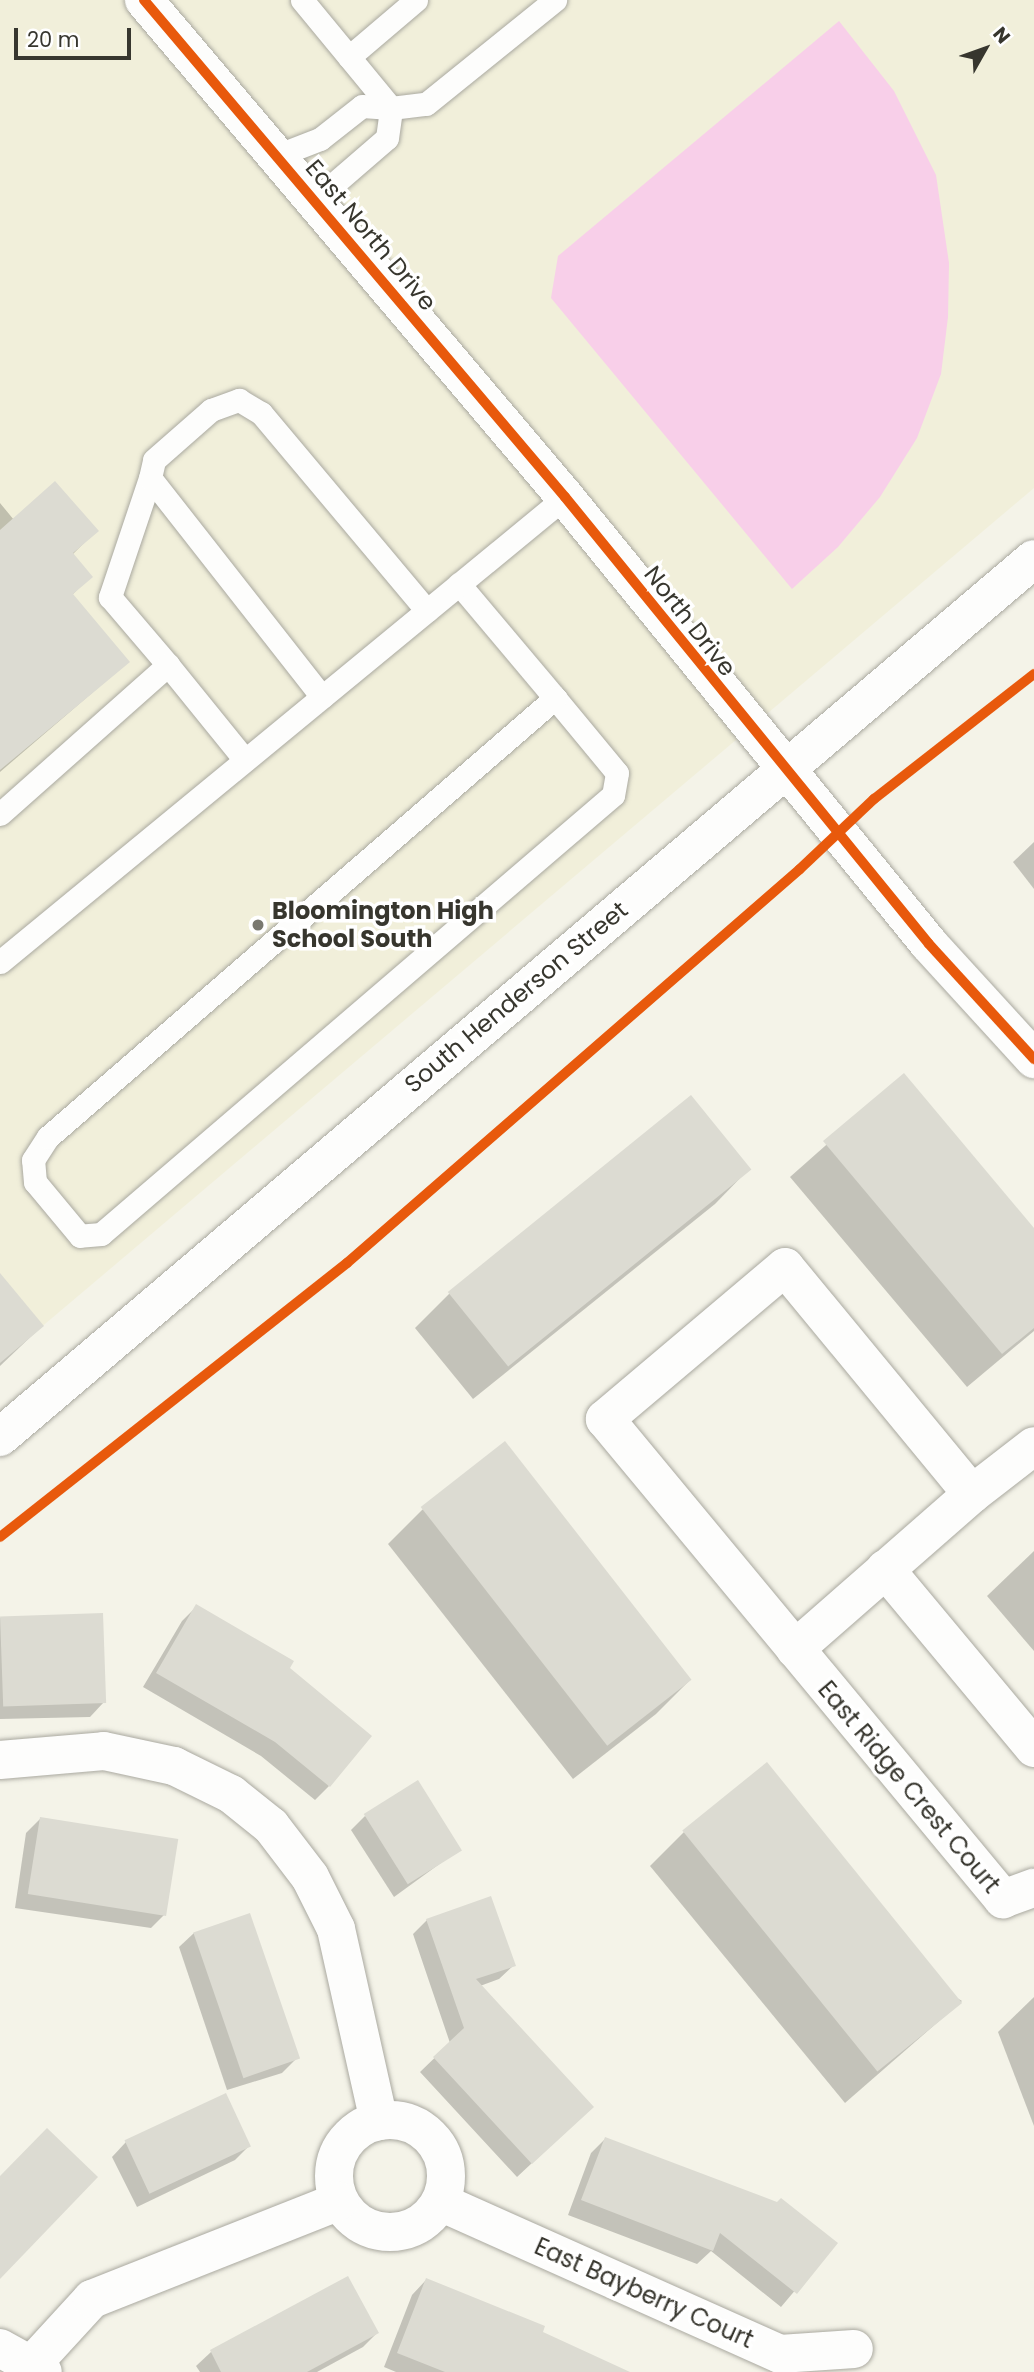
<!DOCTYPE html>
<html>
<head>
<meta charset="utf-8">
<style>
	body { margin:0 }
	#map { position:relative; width:1034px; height:2372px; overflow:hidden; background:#f4f3e8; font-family:Poppins,sans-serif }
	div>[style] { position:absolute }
	.built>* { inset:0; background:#f1efda }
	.green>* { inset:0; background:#f8cfe9 }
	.shadow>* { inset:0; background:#0003 }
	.building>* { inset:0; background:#dcdbd2; transform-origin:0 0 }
	.roads { filter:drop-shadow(0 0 2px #aaa9a0) drop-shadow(0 0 2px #aaa9a0) }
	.service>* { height:23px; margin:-11.5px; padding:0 11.5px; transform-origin:11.5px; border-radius:11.5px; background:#fdfdfc }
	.minor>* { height:38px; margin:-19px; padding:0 19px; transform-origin:19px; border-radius:19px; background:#fdfdfc }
	.minor>.ring { margin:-19px; padding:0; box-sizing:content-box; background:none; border:38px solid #fdfdfc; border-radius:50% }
	.tertiary>* { height:38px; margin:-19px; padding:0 19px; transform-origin:19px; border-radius:19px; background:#fdfdfc }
	.cycleway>* { height:10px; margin:-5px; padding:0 5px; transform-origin:5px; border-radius:5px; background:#e8590c }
	.dots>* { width:19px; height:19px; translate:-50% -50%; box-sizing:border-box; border:4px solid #fff; border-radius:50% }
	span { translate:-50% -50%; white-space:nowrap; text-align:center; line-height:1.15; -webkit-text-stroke:7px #fff; paint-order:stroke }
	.street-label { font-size:24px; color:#37362e }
	.poi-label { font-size:24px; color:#37362e; font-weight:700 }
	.left { translate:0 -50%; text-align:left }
	.north { position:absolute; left:950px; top:14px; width:70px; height:70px; -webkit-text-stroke:5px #fff; paint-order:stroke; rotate:50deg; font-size:19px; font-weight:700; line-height:28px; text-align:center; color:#37362e }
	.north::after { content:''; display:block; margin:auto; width:24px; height:32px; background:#37362e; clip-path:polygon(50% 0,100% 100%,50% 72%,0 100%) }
	.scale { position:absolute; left:14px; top:28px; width:117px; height:32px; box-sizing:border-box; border:4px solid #37362e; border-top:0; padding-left:9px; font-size:21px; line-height:24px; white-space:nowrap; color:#37362e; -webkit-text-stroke:5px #fff; paint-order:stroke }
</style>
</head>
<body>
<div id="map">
	<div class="built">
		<div style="clip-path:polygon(0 0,1034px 0,1034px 488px,0 1362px)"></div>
	</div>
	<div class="green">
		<div style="clip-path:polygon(839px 21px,894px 91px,936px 175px,949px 263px,948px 317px,941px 374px,917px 438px,880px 497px,838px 547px,792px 589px,551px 298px,558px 256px)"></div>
	</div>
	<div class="shadow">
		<div style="clip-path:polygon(0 503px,14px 520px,96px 531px,72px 555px,90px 577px,72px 595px,128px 662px,0 772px)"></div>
		<div style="clip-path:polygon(1034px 842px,1034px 889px,1013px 862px)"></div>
		<div style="clip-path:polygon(904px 1076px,1034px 1230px,1034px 1331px,967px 1387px,790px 1177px)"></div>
		<div style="clip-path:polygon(691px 1098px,749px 1169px,715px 1204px,473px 1399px,415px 1328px,449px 1294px)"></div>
		<div style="clip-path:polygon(0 1276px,42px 1326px,0 1366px)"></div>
		<div style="clip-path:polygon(505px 1444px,690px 1680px,656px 1714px,573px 1779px,388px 1544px,422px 1510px)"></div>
		<div style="clip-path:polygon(1034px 1551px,1034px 1651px,987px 1596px)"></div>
		<div style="clip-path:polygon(197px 1606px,287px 1668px,329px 1786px,315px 1800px,261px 1756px,143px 1687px,182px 1621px)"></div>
		<div style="clip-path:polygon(101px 1615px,104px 1702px,90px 1717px,0 1719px,0 1618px)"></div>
		<div style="clip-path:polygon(365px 1816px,460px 1849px,394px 1897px,351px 1830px)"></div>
		<div style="clip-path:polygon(40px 1819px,165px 1914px,151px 1928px,15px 1908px,26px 1833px)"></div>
		<div style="clip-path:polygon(684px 1832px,962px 2001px,845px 2103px,650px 1866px)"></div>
		<div style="clip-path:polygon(427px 1920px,514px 1965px,499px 1979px,480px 1986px,577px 2121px,517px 2177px,420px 2072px,450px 2043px,413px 1934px)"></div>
		<div style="clip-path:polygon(194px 1933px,297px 2058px,282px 2073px,227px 2090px,179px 1947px)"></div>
		<div style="clip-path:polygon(1034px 1997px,1034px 2126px,998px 2032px)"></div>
		<div style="clip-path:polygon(605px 2139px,777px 2204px,835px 2243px,781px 2307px,711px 2251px,697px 2264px,568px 2215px,591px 2153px)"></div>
		<div style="clip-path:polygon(126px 2142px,249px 2146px,235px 2160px,137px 2207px,112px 2157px)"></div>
		<div style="clip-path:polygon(347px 2278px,377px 2333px,363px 2347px,317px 2372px,200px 2372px,196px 2366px,211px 2352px)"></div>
		<div style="clip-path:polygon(426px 2280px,540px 2333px,627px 2372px,396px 2372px,384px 2367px,412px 2295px)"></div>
	</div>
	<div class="building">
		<div style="clip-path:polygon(55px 481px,99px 531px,73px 553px,93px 577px,73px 594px,130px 662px,0 770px,0 530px)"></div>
		<div style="clip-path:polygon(904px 1073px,1034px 1228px,1034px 1328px,1002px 1354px,823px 1141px)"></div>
		<div style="left:691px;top:1095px;width:96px;height:313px;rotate:51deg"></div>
		<div style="clip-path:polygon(0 1273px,44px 1326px,0 1363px)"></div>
		<div style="left:505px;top:1441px;width:303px;height:107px;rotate:52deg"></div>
		<div style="clip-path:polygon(196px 1604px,294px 1661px,290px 1668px,372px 1736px,330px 1787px,275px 1742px,156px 1673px)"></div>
		<div style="left:103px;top:1613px;width:90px;height:103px;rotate:88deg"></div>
		<div style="left:767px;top:1762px;width:310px;height:109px;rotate:51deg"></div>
		<div style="left:418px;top:1780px;width:83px;height:64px;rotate:58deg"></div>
		<div style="left:40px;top:1817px;width:140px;height:78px;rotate:9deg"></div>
		<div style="clip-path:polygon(491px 1896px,516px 1966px,476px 1979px,594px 2107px,532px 2164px,433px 2057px,464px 2028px,426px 1919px)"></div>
		<div style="left:250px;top:1913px;width:154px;height:60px;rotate:71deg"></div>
		<div style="left:226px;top:2093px;width:59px;height:112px;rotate:65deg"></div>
		<div style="clip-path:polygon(47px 2128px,98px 2177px,0 2279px,0 2176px)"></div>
		<div style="clip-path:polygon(605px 2137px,777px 2202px,781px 2198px,838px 2243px,797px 2294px,720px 2233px,713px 2251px,581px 2200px)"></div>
		<div style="clip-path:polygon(348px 2276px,379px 2333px,307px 2372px,221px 2372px,210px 2350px)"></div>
		<div style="clip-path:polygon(426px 2278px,545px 2326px,543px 2332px,630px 2372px,445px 2372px,397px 2353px)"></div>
	</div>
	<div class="roads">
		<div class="service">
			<div style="left:302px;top:0;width:140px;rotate:50.5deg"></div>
			<div style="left:349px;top:57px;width:88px;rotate:-40.4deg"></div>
			<div style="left:276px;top:156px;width:47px;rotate:-21.1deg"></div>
			<div style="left:320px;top:139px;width:53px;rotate:-38.2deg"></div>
			<div style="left:362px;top:106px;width:29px;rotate:4deg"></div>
			<div style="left:314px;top:201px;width:96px;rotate:-40.8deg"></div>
			<div style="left:387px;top:138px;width:30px;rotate:-82deg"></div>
			<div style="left:391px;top:108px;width:35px;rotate:-7deg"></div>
			<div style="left:426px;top:104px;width:166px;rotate:-38.9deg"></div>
			<div style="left:150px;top:478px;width:126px;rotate:108.6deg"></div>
			<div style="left:110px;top:597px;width:89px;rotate:49.5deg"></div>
			<div style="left:459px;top:584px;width:149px;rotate:49.9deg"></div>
			<div style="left:555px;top:698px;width:97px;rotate:50.4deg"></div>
			<div style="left:617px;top:773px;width:22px;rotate:100deg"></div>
			<div style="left:613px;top:795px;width:674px;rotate:139.39deg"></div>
			<div style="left:101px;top:1234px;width:21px;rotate:175deg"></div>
			<div style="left:80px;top:1236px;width:70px;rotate:-129.8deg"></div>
			<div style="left:35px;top:1182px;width:22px;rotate:-95deg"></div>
			<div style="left:33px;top:1160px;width:27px;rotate:-57deg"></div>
			<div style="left:48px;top:1137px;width:671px;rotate:-40.89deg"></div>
			<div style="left:322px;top:697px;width:278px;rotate:-128.1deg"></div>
			<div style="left:150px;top:478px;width:18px;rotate:-77deg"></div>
			<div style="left:154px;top:460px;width:76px;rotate:-41.3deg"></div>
			<div style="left:211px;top:410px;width:30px;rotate:-20deg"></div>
			<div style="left:239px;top:400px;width:26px;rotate:31deg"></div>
			<div style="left:261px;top:413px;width:258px;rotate:50deg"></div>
			<div style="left:0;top:814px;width:225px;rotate:-41.6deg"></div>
			<div style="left:168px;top:665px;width:122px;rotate:51deg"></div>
			<div style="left:0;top:962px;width:732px;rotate:-39.45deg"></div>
		</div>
		<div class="minor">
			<div style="left:144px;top:0;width:651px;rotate:49.73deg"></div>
			<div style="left:565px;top:497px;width:576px;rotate:50.84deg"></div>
			<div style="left:929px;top:944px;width:156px;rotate:47.6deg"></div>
			<div style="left:972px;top:1494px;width:294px;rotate:-129.5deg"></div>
			<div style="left:785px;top:1267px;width:236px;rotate:139.8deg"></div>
			<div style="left:605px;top:1419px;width:624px;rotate:50.34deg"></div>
			<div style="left:1003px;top:1899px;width:33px;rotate:-20deg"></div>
			<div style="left:885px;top:1569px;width:233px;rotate:50.2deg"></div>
			<div style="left:795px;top:1649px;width:235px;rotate:-41.2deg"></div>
			<div style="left:972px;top:1494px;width:78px;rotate:-37.7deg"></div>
			<div style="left:0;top:1760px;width:104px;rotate:-4.9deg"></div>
			<div style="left:104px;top:1751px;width:72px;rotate:12.1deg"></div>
			<div style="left:174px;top:1766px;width:64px;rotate:26.2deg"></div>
			<div style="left:231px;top:1794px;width:51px;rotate:38.7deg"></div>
			<div style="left:271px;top:1826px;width:64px;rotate:52.6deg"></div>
			<div style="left:310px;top:1877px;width:58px;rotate:63.4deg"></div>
			<div style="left:336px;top:1929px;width:197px;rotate:77.4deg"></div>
			<div class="ring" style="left:334px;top:2120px;width:74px;height:74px"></div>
			<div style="left:440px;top:2202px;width:372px;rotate:24.1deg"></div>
			<div style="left:780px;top:2354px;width:74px;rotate:-3.9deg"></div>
			<div style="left:0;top:2348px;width:49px;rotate:29.2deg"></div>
			<div style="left:25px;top:2372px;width:99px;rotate:-47.5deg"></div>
			<div style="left:92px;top:2299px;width:266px;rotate:-21.6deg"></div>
		</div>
		<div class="tertiary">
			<div style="left:0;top:1437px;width:1356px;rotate:-40.34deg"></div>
		</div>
	</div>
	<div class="cycleway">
		<div style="left:144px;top:0;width:651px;rotate:49.73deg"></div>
		<div style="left:565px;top:497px;width:576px;rotate:50.84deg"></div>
		<div style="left:929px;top:944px;width:156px;rotate:47.6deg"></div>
		<div style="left:0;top:1537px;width:442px;rotate:-38.3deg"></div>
		<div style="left:347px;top:1263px;width:600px;rotate:-41.02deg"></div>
		<div style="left:800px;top:869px;width:102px;rotate:-43.4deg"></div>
		<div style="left:874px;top:799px;width:203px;rotate:-38deg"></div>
	</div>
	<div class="dots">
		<div style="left:258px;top:925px;background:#79786f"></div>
	</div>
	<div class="street-label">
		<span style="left:371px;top:235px;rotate:50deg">East North Drive</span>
		<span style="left:690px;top:621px;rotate:52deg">North Drive</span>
		<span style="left:516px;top:997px;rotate:-40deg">South Henderson Street</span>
		<span style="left:909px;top:1787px;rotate:50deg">East Ridge Crest Court</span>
		<span style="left:644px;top:2293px;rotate:24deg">East Bayberry Court</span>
	</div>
	<div class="poi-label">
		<span class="left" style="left:272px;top:925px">Bloomington High<br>School South</span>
	</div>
	<div class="north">N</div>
	<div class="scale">20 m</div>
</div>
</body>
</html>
